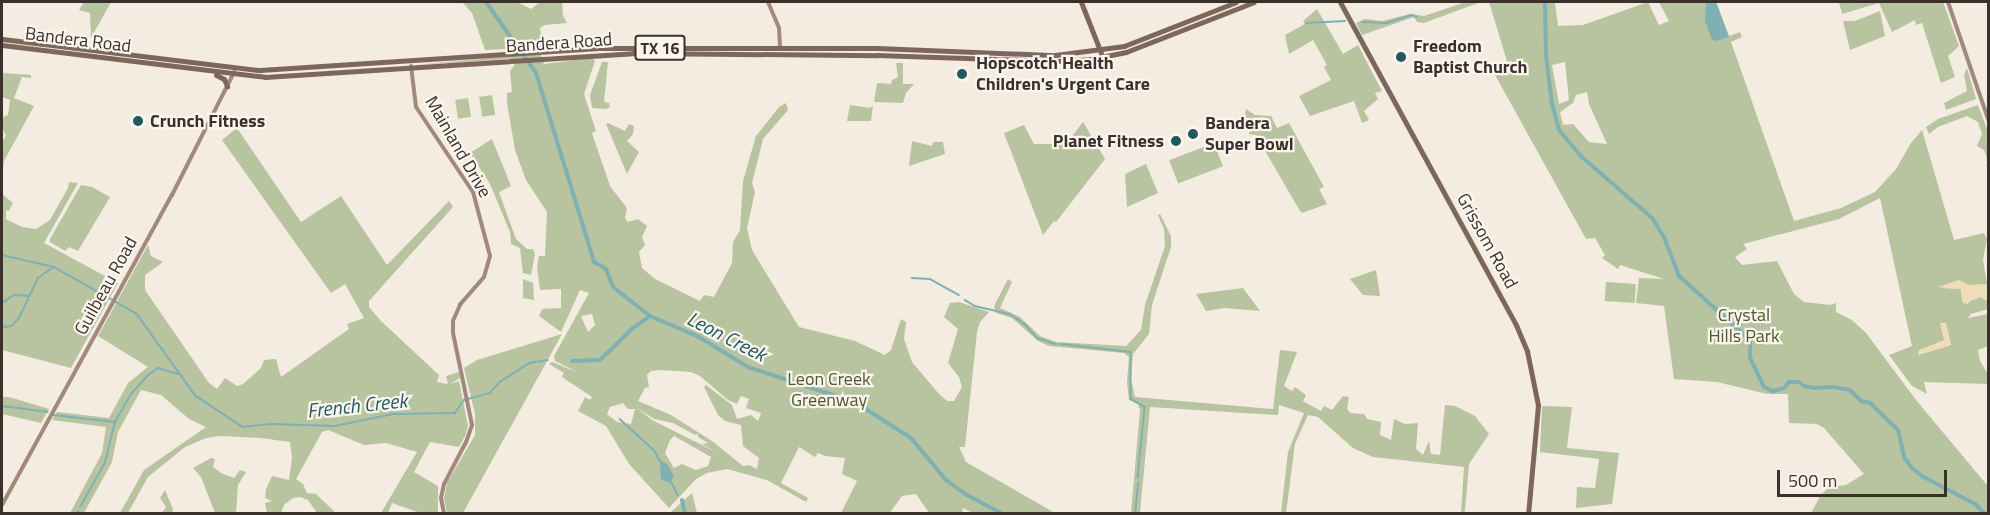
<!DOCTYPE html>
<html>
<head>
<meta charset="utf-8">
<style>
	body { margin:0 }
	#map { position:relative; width:1990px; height:515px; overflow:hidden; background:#f4ebe1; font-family:"Titillium Web",sans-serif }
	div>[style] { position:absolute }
	.green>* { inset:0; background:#b8c4a0; transform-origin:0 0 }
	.sand>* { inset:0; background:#efdcb8 }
	.water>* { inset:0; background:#7fb0b2 }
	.stream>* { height:1.5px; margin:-0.75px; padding:0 0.75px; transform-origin:0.75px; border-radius:0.75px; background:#7fb0b2 }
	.river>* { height:4px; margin:-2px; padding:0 2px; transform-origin:2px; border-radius:2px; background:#7fb0b2 }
	.secondary>* { height:4px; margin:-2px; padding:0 2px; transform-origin:2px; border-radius:2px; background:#a18a7d }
	.primary>* { height:5px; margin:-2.5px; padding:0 2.5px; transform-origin:2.5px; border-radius:2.5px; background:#7d675c }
	.dots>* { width:16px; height:16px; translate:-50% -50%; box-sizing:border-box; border:3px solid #fbf5ee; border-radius:50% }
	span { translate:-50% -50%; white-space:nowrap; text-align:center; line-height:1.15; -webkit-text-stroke:4.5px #fbf5ee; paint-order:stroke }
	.shield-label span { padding:2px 4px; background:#fbf5ee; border:2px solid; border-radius:4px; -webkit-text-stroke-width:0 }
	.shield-label { font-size:16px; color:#3b302b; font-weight:700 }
	.street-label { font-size:18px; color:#3b302b }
	.poi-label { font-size:18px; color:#3b302b; font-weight:700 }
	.left { translate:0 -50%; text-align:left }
	.right { translate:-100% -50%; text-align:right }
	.park-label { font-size:18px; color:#4a5a2e }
	.water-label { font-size:20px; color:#1f5a5e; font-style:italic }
	.frame { position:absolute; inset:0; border:3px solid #3b302b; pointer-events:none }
	.scale { position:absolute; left:1777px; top:470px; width:170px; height:27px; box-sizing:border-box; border:3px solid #3b302b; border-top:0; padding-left:8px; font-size:18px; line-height:21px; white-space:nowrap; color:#3b302b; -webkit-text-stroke:4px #fbf5ee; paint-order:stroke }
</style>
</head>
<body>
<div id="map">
	<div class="green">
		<div style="clip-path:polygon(84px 2px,111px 2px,91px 38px,90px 13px,79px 10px)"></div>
		<div style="clip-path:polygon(evenodd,462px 2px,517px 2px,531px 9px,540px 2px,562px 2px,563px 16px,567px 23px,545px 25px,540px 28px,541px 34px,551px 42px,537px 44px,544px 64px,592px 58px,595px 61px,584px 94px,596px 131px,592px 133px,610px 186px,627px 208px,625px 218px,628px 222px,638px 219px,647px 226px,642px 237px,645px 245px,639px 252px,642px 268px,655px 279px,700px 301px,704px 295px,714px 297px,732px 263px,733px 242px,740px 230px,743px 181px,756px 136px,779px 107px,786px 103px,788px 110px,763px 139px,752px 183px,755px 192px,747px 228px,752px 250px,799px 327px,855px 341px,885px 355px,891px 350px,901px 319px,906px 322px,904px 339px,912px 362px,939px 394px,947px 401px,954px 401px,962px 387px,959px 377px,948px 363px,958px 329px,944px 317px,950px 303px,959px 302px,989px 312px,980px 322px,977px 332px,965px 447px,959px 447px,966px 462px,1055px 513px,973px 513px,963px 508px,962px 513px,929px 513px,916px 494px,902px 496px,891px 511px,892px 513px,841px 513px,857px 481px,842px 474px,845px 458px,825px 456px,818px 453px,815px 457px,799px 447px,781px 483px,808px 498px,806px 502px,767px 480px,727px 469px,707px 473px,696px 479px,669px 508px,629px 464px,606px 426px,578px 411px,585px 397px,590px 400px,592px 397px,562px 377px,564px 373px,549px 364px,552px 362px,579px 373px,555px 361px,554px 356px,589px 293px,580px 290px,561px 332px,539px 316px,542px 309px,561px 308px,561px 289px,540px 290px,537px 267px,539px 256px,545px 256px,547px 212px,526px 180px,515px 150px,507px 103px,507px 93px,512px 92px,510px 71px,515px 64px,512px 59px,415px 65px,510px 56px,506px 49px,485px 50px,472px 13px,462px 2px,592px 314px,595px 325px,588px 332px,581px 316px,592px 314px,462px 2px,660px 370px,691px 372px,700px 376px,728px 400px,737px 404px,741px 396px,749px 399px,746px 408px,761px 413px,758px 421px,751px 415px,737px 419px,732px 405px,706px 385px,704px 387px,718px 415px,725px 421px,741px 425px,743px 446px,759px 458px,757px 469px,749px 465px,743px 466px,712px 441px,671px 415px,638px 401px,645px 388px,649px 387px,647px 375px,651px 371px,660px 370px,462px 2px,623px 403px,628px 409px,635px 409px,631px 424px,617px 422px,607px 414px,610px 407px,623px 403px,462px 2px,636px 407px,654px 419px,673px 423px,695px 435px,698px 434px,698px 437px,708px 443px,702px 444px,720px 454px,652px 420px,636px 407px,462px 2px,674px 436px,711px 457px,708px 466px,696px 470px,682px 464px,674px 468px,665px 453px,670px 440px,674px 436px)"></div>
		<div style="clip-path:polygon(evenodd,1466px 2px,1555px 2px,1558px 26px,1583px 25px,1648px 2px,1659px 25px,1669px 21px,1659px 2px,1716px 2px,1729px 36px,1740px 32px,1742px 37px,1731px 42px,1794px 221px,1841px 208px,1875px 192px,1896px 169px,1911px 143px,1922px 130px,1954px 240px,1984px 233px,1987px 239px,1983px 260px,1987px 284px,1939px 288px,1961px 289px,1962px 300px,1967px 304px,1975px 297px,1981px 297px,1988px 302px,1988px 309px,1971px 314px,1968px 318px,1988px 314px,1988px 346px,1978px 350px,1980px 361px,1988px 374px,1988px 384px,1924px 382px,1927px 394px,1912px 386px,1889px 355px,1912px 346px,1880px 198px,1839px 219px,1743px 244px,1747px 249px,1735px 257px,1742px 265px,1777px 261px,1794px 294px,1804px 302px,1830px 305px,1836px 303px,1836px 312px,1852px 320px,1866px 333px,1916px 400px,1987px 485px,1988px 513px,1811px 513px,1821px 495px,1829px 487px,1846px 485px,1864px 474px,1824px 428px,1817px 424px,1789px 423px,1788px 394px,1767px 394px,1717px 382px,1674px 379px,1664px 306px,1636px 303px,1639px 278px,1664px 279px,1620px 265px,1618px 269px,1602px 258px,1605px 255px,1595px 238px,1586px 239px,1495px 75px,1510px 71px,1489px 2px,1478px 3px,1424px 23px,1417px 22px,1414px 17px,1362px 35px,1356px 23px,1365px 19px,1382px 21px,1410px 14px,1424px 16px,1466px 2px,1565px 62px,1569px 100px,1559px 104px,1552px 65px,1565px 62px,1466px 2px,1587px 92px,1589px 104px,1607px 144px,1589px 142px,1573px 124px,1563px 125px,1560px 112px,1573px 103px,1576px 95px,1587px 92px,1466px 2px,1946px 323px,1951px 345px,1918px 355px,1922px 350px,1945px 340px,1946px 323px)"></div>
		<div style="clip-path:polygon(1839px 2px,1943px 2px,1959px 46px,1948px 56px,1955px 77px,1941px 83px,1922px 23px,1916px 25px,1915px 20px,1892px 32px,1879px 3px,1842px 14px)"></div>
		<div style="clip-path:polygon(1317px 9px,1343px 54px,1358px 45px,1382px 91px,1375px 93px,1378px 99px,1364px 111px,1369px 120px,1362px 123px,1354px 101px,1310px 116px,1299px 96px,1331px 80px,1324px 67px,1327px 65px,1313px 40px,1289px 54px,1285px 35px,1305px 24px,1303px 21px)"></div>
		<div style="clip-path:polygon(1880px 11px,1885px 36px,1850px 50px,1843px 21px,1855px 21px)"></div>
		<div style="clip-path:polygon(602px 62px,608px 62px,604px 102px,609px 103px,610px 107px,606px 109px,592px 108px,591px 102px,590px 95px)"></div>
		<div style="clip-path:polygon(896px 63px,903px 63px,903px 84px,914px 84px,906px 93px,903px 103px,874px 102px,877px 83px,891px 84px,892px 80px,898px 77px)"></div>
		<div style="clip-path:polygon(1967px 68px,1976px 99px,1946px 110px,1944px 103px,1967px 91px,1964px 75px)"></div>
		<div style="clip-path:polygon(2px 73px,31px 75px,31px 78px,22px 77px,14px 98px,34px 106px,4px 161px,3px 168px,2px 142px,6px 136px,2px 127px,2px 118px,8px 115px,10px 100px,2px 97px)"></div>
		<div style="left:492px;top:95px;width:20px;height:13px;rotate:81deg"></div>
		<div style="left:468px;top:98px;width:19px;height:13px;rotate:81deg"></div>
		<div style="clip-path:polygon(850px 105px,870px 108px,873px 106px,871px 121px,847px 121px)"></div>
		<div style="clip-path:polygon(1978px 105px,1988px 132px,1988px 166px,1986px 167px,1988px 161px,1984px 150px,1977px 146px,1982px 134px,1978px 122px,1967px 116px,1938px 127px,1929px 134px,1926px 127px,1938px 119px)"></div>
		<div style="clip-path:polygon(1246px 109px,1255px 115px,1271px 116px,1277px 128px,1289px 123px,1324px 187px,1319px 189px,1327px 204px,1302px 213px,1300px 211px,1256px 135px,1249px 134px,1251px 125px,1245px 115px)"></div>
		<div style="clip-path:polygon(1083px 122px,1105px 159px,1056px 222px,1054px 221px,1043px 235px,1004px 133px,1024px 125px,1034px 144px,1066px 144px)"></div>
		<div style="clip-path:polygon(608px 123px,625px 131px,629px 124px,634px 126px,633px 134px,627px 141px,639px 152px,627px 174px,606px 124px)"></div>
		<div style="clip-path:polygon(237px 128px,301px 222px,341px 196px,387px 265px,449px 201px,453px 207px,369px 301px,369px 307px,381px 321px,439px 375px,437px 382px,448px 384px,446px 376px,459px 372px,460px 378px,450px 384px,459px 381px,468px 426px,465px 436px,459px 447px,430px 442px,414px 472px,438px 486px,438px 513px,420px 513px,392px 503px,388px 513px,381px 513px,417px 452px,386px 443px,364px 445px,328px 430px,322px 432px,296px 479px,303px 484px,307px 493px,316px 494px,336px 513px,317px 513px,308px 500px,300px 497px,293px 498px,284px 505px,281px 513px,267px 513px,265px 503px,272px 501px,265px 498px,266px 489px,272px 476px,289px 480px,292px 458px,290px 442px,261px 438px,220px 436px,206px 438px,185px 447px,148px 477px,128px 513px,120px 513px,144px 470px,206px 427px,189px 419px,161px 395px,141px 390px,118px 432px,112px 462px,84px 513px,70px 513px,102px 453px,106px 427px,52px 420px,57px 412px,109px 418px,128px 383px,148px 367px,98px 336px,148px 245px,151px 256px,163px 262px,145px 275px,145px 290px,209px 383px,217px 389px,225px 378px,237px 386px,243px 384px,261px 368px,264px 360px,276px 359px,281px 377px,349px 329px,347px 324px,364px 318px,345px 284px,331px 293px,222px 140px)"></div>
		<div style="clip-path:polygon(492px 139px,511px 186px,499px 192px,516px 239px,527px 249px,533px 249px,535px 254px,531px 275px,523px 273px,520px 248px,511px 244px,510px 232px,490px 184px,470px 153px)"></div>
		<div style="clip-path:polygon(912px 141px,932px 146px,933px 142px,943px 142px,945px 154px,909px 166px)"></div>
		<div style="left:1214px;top:143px;width:25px;height:48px;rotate:69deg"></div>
		<div style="clip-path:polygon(1146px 164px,1158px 193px,1127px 207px,1125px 174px)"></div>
		<div style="clip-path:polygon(69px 182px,78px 183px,44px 243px,118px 283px,71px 368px,2px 350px,2px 194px,13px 203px,9px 211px,6px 210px,6px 219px,22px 227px,36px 229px,50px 220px,68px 188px)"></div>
		<div style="clip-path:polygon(81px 185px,92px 187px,110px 197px,78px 251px,69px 247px,65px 251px,50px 242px,50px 239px)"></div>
		<div style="clip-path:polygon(1160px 214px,1171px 236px,1171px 247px,1152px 305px,1149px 334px,1133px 354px,1131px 379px,1135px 397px,1273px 409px,1280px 350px,1297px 352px,1284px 386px,1292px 391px,1295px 387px,1306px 395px,1303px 401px,1321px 411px,1324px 406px,1332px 410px,1343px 396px,1349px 397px,1347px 409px,1350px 413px,1364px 414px,1367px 419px,1381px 422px,1380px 435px,1391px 440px,1394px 419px,1405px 424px,1418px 423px,1416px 449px,1423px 455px,1429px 441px,1431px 454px,1440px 455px,1445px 405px,1455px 406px,1475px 416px,1489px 434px,1469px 464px,1465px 511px,1461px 513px,1464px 467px,1373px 457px,1353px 448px,1318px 417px,1308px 415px,1295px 444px,1286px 513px,1281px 513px,1288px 452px,1304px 413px,1279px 405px,1278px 415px,1150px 407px,1140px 513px,1131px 513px,1140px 410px,1138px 404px,1129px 400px,1127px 382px,1129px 357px,1124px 353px,1049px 346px,1038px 341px,1012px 318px,996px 313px,994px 306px,1008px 279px,1012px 282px,1000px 308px,1020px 317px,1040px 336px,1056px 342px,1126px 346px,1141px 330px,1145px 305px,1165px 246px,1164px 229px,1158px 215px)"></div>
		<div style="clip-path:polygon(1376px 270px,1380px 296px,1363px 295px,1350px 279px)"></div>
		<div style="clip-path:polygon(523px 279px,533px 283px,534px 300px,523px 298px)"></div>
		<div style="left:1606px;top:282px;width:30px;height:19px;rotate:4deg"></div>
		<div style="clip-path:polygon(1243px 288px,1260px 311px,1225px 308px,1206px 311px,1196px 294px)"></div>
		<div style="clip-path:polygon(562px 334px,463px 513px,447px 513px,444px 499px,447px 483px,475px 435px,475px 414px,464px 368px,477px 360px)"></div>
		<div style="clip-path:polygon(2px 397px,9px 397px,49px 409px,41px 423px,2px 414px)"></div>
		<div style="clip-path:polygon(1542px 406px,1572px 407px,1567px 448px,1619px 453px,1612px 504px,1576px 508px,1577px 487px,1595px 488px,1599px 459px,1540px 452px)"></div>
		<div style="clip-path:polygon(211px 458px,215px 459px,213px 467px,221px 473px,234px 478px,240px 470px,246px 472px,238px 485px,236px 513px,215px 513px,201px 477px,193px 468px)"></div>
		<div style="clip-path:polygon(165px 490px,173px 509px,172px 513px,162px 513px,166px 507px,160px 498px)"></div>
		<div style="clip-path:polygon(692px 493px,697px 513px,671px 513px,672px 511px)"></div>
	</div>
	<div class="sand">
		<div style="clip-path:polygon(1959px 280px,1969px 285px,1987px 284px,1988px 302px,1981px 297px,1963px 304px,1961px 289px,1938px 287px)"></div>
		<div style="clip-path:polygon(1940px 323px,1946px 323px,1951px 345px,1918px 355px,1919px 350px,1944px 340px)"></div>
	</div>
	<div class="water">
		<div style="clip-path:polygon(1706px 2px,1716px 2px,1729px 37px,1716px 41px,1712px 40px,1705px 21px)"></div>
		<div style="clip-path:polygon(660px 460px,667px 464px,674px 476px,670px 483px,661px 479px)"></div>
	</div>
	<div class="stream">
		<div style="left:1362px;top:22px;width:25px;rotate:2deg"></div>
		<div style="left:1387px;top:23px;width:26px;rotate:-18deg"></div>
		<div style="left:1412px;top:15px;width:5px;rotate:22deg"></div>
		<div style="left:1306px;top:23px;width:39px;rotate:-3deg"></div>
		<div style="left:2px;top:255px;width:53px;rotate:13deg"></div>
		<div style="left:54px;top:267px;width:95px;rotate:29.5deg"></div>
		<div style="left:137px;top:314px;width:101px;rotate:54.3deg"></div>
		<div style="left:196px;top:396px;width:56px;rotate:33.4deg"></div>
		<div style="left:243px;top:427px;width:29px;rotate:-6deg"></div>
		<div style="left:272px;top:424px;width:63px;rotate:1.8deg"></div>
		<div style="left:335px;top:426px;width:59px;rotate:-11.7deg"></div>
		<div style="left:393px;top:414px;width:62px;rotate:-0.9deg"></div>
		<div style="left:455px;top:413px;width:16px;rotate:-55deg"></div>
		<div style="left:464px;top:400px;width:27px;rotate:-15deg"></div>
		<div style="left:490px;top:393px;width:15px;rotate:-48deg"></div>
		<div style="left:500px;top:382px;width:35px;rotate:-33deg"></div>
		<div style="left:529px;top:363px;width:19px;rotate:-9deg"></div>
		<div style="left:912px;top:278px;width:18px;rotate:3deg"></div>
		<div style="left:930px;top:279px;width:33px;rotate:29deg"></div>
		<div style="left:965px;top:300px;width:12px;rotate:31deg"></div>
		<div style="left:975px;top:306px;width:36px;rotate:13deg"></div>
		<div style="left:1010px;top:314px;width:18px;rotate:34deg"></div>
		<div style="left:1025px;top:324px;width:18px;rotate:49deg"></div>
		<div style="left:1037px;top:338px;width:20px;rotate:18deg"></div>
		<div style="left:2px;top:303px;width:14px;rotate:-34deg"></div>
		<div style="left:14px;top:295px;width:14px;rotate:4deg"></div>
		<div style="left:2px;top:327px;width:10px;rotate:-6deg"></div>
		<div style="left:12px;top:326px;width:11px;rotate:-49deg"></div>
		<div style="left:19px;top:318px;width:44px;rotate:-64.6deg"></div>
		<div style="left:38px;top:278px;width:19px;rotate:-35deg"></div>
		<div style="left:1061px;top:344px;width:70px;rotate:6.5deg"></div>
		<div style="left:1131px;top:352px;width:47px;rotate:90deg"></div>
		<div style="left:1131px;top:399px;width:16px;rotate:30deg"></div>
		<div style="left:1145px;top:407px;width:71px;rotate:95.6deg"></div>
		<div style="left:2px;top:406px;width:46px;rotate:7.4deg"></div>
		<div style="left:54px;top:415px;width:61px;rotate:6.5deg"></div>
		<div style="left:620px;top:419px;width:47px;rotate:42.4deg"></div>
		<div style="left:655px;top:451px;width:11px;rotate:63deg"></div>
		<div style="left:671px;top:481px;width:16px;rotate:63deg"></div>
		<div style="left:80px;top:507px;width:51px;rotate:-60.4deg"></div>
		<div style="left:105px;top:463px;width:42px;rotate:-76.3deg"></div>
		<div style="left:115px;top:422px;width:34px;rotate:-60deg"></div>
		<div style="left:132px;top:393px;width:24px;rotate:-48deg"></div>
		<div style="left:148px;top:375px;width:12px;rotate:-35deg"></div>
		<div style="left:158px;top:368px;width:22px;rotate:16deg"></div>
		<div style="left:77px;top:514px;width:3px;rotate:-72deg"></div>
		<div style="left:1135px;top:514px;width:31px;rotate:-84deg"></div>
	</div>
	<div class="river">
		<div style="left:486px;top:2px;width:87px;rotate:54.8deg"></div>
		<div style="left:536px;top:73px;width:198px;rotate:72.9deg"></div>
		<div style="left:594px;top:262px;width:4px;rotate:34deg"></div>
		<div style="left:1545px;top:2px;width:53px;rotate:88.9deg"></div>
		<div style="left:1546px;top:55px;width:49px;rotate:83deg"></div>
		<div style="left:1552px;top:104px;width:27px;rotate:75deg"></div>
		<div style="left:1559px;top:130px;width:35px;rotate:50deg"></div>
		<div style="left:1582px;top:157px;width:94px;rotate:41.1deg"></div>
		<div style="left:1653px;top:219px;width:21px;rotate:59deg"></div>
		<div style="left:1664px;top:237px;width:42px;rotate:69deg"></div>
		<div style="left:1679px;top:276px;width:96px;rotate:42deg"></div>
		<div style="left:1750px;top:340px;width:18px;rotate:90deg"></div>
		<div style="left:1750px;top:358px;width:32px;rotate:64deg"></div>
		<div style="left:1764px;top:387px;width:10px;rotate:24deg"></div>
		<div style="left:1773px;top:391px;width:11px;rotate:-15deg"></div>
		<div style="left:1784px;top:388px;width:8px;rotate:-50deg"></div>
		<div style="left:1789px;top:382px;width:10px"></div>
		<div style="left:1799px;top:382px;width:6px;rotate:39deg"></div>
		<div style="left:1804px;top:386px;width:11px;rotate:10deg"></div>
		<div style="left:1815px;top:388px;width:18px;rotate:-3deg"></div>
		<div style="left:1833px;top:387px;width:17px;rotate:10deg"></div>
		<div style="left:1850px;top:390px;width:16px;rotate:45deg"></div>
		<div style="left:1861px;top:401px;width:9px;rotate:13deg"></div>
		<div style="left:1870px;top:403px;width:39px;rotate:44deg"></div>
		<div style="left:1898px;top:430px;width:28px;rotate:77deg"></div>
		<div style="left:1904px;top:457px;width:14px;rotate:54deg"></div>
		<div style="left:1912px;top:468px;width:13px;rotate:39deg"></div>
		<div style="left:1922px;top:476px;width:60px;rotate:27.8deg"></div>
		<div style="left:1975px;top:504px;width:14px;rotate:45deg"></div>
		<div style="left:600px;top:265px;width:7px;rotate:34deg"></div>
		<div style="left:606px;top:269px;width:19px;rotate:69deg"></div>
		<div style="left:613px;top:287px;width:47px;rotate:38.1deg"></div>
		<div style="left:650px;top:316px;width:53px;rotate:23.2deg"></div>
		<div style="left:699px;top:337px;width:57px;rotate:31.5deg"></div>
		<div style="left:748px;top:367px;width:113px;rotate:18.1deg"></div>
		<div style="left:855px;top:402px;width:67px;rotate:32.7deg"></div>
		<div style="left:911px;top:438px;width:55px;rotate:50.2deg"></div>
		<div style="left:946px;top:480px;width:26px;rotate:36deg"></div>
		<div style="left:967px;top:495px;width:40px;rotate:28deg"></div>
		<div style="left:572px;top:361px;width:28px;rotate:-2deg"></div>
		<div style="left:600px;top:360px;width:46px;rotate:-44.1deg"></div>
		<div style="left:633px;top:328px;width:21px;rotate:-35deg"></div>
		<div style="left:682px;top:500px;width:14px;rotate:78deg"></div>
	</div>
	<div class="secondary">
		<div style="left:768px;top:2px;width:28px;rotate:67deg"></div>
		<div style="left:779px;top:28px;width:20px;rotate:87deg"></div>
		<div style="left:1948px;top:2px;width:124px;rotate:71.1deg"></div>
		<div style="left:411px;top:66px;width:41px;rotate:83deg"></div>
		<div style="left:416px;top:107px;width:102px;rotate:56.2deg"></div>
		<div style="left:473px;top:192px;width:66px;rotate:75.1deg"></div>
		<div style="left:490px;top:256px;width:22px;rotate:106deg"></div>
		<div style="left:484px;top:277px;width:37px;rotate:131deg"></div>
		<div style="left:460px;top:305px;width:17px;rotate:114deg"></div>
		<div style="left:453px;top:321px;width:12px;rotate:90deg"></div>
		<div style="left:453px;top:333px;width:94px;rotate:78.3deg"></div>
		<div style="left:472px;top:425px;width:18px;rotate:109deg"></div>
		<div style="left:466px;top:442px;width:47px;rotate:117.6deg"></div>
		<div style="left:444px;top:484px;width:14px;rotate:102deg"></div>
		<div style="left:441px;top:498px;width:16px;rotate:79deg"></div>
		<div style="left:2px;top:505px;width:354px;rotate:-61.3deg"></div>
		<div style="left:172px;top:195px;width:138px;rotate:-63.2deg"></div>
	</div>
	<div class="primary">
		<div style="left:1081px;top:2px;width:55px;rotate:68.6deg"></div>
		<div style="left:1340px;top:2px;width:368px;rotate:61.4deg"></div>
		<div style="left:1516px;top:325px;width:28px;rotate:67deg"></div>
		<div style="left:1527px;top:351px;width:55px;rotate:78.5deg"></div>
		<div style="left:1538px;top:405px;width:109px;rotate:95.2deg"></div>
		<div style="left:2px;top:39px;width:260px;rotate:6.9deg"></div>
		<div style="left:260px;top:70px;width:339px;rotate:-3.7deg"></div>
		<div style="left:598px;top:48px;width:279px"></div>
		<div style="left:877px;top:48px;width:178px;rotate:2.3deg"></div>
		<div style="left:1055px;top:55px;width:70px;rotate:-7.4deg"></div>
		<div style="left:1124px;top:46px;width:120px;rotate:-21.4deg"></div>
		<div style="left:2px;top:45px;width:265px;rotate:6.9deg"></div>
		<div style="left:265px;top:77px;width:369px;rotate:-3.7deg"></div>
		<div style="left:633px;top:53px;width:244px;rotate:0.5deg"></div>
		<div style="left:877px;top:55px;width:179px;rotate:1.9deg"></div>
		<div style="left:1056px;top:61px;width:34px;rotate:-3deg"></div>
		<div style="left:1090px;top:59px;width:37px;rotate:-11deg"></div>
		<div style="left:1126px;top:52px;width:137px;rotate:-21.3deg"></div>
		<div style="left:216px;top:75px;width:9px;rotate:27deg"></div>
		<div style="left:224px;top:79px;width:8px;rotate:67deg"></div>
	</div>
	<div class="dots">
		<div style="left:1401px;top:57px;background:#1f5a5e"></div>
		<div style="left:962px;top:74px;background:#1f5a5e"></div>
		<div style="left:138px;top:121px;background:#1f5a5e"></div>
		<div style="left:1193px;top:134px;background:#1f5a5e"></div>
		<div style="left:1176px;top:141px;background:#1f5a5e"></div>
	</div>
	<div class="shield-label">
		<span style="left:660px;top:48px">TX 16</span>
	</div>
	<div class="street-label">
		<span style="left:78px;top:40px;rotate:7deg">Bandera Road</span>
		<span style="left:559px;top:43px;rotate:-4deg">Bandera Road</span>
		<span style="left:458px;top:147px;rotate:60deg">Mainland Drive</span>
		<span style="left:1487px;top:241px;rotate:61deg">Grissom Road</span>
		<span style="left:106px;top:286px;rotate:-61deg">Guilbeau Road</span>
	</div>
	<div class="poi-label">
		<span class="left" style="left:1413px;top:57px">Freedom<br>Baptist Church</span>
		<span class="left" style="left:976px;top:74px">Hopscotch Health<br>Children's Urgent Care</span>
		<span class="left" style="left:150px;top:121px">Crunch Fitness</span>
		<span class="left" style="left:1205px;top:134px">Bandera<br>Super Bowl</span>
		<span class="right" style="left:1164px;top:141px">Planet Fitness</span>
	</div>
	<div class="park-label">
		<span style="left:1744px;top:326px">Crystal<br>Hills Park</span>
		<span style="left:829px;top:390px">Leon Creek<br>Greenway</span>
	</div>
	<div class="water-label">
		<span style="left:727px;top:336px;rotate:27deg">Leon Creek</span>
		<span style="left:357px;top:405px;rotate:-6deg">French Creek</span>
	</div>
	<div class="frame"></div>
	<div class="scale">500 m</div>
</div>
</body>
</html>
